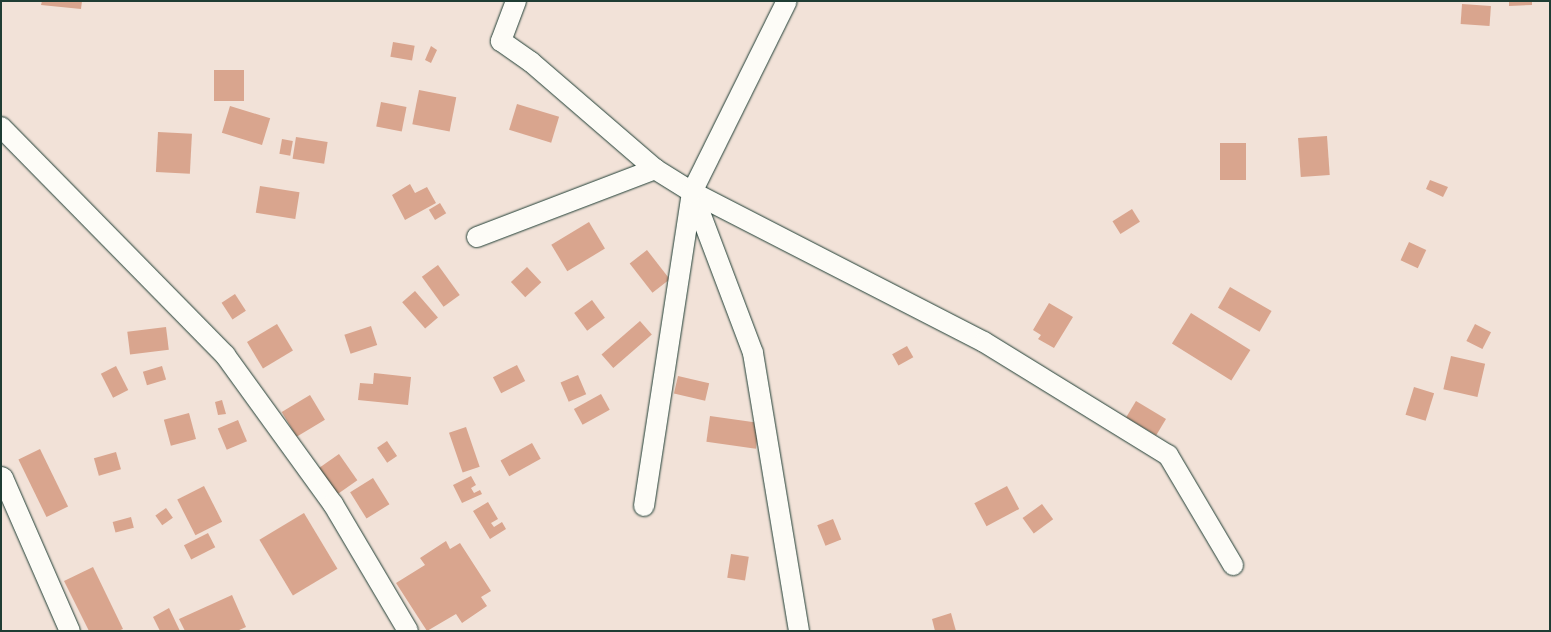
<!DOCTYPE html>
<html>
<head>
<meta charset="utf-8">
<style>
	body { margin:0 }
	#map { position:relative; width:1551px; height:632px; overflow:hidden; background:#f2e2d8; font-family:Pangolin,sans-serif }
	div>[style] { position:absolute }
	.building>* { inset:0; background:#d9a58e; transform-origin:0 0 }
	.roads { filter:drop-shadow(0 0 1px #1f3d34) drop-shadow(0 0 1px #1f3d34) }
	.minor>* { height:20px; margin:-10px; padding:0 10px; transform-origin:10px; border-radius:10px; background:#fdfcf7 }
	span { translate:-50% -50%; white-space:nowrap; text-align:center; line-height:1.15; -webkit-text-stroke:3.5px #fdfcf7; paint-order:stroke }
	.frame { position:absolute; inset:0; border:2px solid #1f3d34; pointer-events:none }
</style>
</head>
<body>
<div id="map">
	<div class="building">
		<div style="clip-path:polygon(42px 1px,82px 1px,81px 9px,41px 5px)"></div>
		<div style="clip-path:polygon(1509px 1px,1532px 1px,1532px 5px,1509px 6px)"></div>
		<div style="left:1462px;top:4px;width:29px;height:20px;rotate:4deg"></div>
		<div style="left:393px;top:42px;width:22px;height:15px;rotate:10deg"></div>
		<div style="clip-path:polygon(431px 46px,437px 50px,431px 63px,425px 60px)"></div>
		<div style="left:214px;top:70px;width:30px;height:31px"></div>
		<div style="left:419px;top:90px;width:38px;height:35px;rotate:11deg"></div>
		<div style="left:381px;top:102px;width:26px;height:25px;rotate:11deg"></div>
		<div style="left:517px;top:104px;width:44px;height:27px;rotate:17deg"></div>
		<div style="left:230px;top:106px;width:42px;height:28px;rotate:17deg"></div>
		<div style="left:158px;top:132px;width:34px;height:40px;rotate:3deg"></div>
		<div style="left:1327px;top:136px;width:39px;height:29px;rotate:86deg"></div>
		<div style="left:296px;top:137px;width:32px;height:22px;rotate:9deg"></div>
		<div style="left:282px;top:139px;width:11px;height:15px;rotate:10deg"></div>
		<div style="left:1220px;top:143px;width:26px;height:37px"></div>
		<div style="clip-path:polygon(1430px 180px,1448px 187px,1443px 197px,1426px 189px)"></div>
		<div style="clip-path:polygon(410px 184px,415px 193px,427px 187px,436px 203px,405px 220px,392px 195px)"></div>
		<div style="left:260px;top:186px;width:40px;height:27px;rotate:9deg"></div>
		<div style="left:440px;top:203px;width:12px;height:13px;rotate:59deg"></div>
		<div style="left:1132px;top:209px;width:15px;height:23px;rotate:58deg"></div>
		<div style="left:589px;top:222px;width:31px;height:44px;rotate:59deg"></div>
		<div style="left:1409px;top:242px;width:19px;height:20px;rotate:25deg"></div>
		<div style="left:647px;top:250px;width:37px;height:22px;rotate:52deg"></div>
		<div style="left:438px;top:265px;width:37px;height:20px;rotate:54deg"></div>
		<div style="left:527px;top:267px;width:21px;height:22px;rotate:47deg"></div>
		<div style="left:1230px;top:287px;width:48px;height:24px;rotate:30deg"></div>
		<div style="left:415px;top:291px;width:35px;height:17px;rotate:49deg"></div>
		<div style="left:235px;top:294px;width:20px;height:16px;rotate:57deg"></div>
		<div style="left:592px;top:300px;width:22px;height:22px;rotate:54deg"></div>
		<div style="clip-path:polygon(1049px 303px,1073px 317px,1054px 348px,1038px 339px,1041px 335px,1033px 330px)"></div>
		<div style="left:1191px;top:313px;width:70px;height:36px;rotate:32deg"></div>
		<div style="left:640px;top:321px;width:18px;height:51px;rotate:49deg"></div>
		<div style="left:277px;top:324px;width:31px;height:35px;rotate:59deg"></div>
		<div style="left:1475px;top:324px;width:18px;height:19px;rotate:27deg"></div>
		<div style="left:371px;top:326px;width:20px;height:28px;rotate:72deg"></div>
		<div style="left:166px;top:327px;width:23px;height:39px;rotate:83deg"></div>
		<div style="left:907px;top:346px;width:13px;height:17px;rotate:61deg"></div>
		<div style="left:1451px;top:356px;width:35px;height:34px;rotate:13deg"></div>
		<div style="left:517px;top:365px;width:18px;height:27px;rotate:63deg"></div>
		<div style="left:116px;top:366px;width:27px;height:17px;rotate:63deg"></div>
		<div style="left:162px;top:366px;width:14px;height:20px;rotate:73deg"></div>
		<div style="clip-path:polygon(374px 373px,411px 377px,408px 405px,358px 400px,360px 383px,373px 384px)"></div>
		<div style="left:578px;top:375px;width:21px;height:19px;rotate:67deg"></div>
		<div style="left:678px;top:376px;width:32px;height:18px;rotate:13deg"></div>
		<div style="left:1414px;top:387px;width:21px;height:29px;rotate:17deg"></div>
		<div style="left:601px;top:394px;width:18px;height:31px;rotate:61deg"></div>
		<div style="left:310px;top:395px;width:29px;height:33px;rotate:59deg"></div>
		<div style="clip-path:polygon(222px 400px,226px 414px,218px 415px,215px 402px)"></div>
		<div style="left:1136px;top:401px;width:35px;height:19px;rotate:31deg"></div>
		<div style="left:189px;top:413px;width:27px;height:26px;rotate:75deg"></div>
		<div style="left:710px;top:416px;width:50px;height:26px;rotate:8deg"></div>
		<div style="left:238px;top:420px;width:23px;height:22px;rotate:67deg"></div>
		<div style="left:466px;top:427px;width:42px;height:18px;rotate:71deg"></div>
		<div style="left:387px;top:441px;width:18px;height:12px;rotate:56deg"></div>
		<div style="left:532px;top:443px;width:18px;height:36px;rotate:61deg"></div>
		<div style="left:40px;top:449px;width:64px;height:24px;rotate:64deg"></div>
		<div style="left:116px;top:452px;width:18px;height:23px;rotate:74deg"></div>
		<div style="left:339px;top:454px;width:32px;height:27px;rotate:55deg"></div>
		<div style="clip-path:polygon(471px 476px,476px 485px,471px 488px,474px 493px,480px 490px,482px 494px,462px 503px,453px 485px)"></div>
		<div style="left:373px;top:478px;width:31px;height:27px;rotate:58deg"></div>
		<div style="left:204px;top:486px;width:40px;height:30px;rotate:63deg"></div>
		<div style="left:1007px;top:486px;width:26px;height:37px;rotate:62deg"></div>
		<div style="clip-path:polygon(488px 502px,498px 519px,491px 523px,494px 527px,502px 522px,506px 529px,490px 539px,473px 511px)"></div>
		<div style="left:1042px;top:504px;width:19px;height:24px;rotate:54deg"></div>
		<div style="left:166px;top:508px;width:12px;height:13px;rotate:55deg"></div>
		<div style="left:304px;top:513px;width:65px;height:52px;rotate:59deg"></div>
		<div style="left:131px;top:517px;width:11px;height:19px;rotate:75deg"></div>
		<div style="left:833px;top:519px;width:22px;height:17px;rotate:68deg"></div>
		<div style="left:208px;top:533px;width:16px;height:27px;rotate:63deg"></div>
		<div style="clip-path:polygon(446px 541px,450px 549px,460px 543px,491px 591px,481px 597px,487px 606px,462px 623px,456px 614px,427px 631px,396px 583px,425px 565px,420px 558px)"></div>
		<div style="left:731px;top:554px;width:18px;height:24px;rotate:9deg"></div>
		<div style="clip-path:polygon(93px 567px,123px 629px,118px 631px,89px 631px,64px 581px)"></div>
		<div style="clip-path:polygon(232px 595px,246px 627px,237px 631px,185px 631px,179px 619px)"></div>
		<div style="clip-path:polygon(169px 608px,180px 631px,160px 631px,153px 617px)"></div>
		<div style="clip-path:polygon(951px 613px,956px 631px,935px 631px,932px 619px)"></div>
	</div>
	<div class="roads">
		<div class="minor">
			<div style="left:516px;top:1px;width:43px;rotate:110.6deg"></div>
			<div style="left:501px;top:41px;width:37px;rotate:35deg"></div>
			<div style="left:531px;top:62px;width:164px;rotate:40.8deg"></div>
			<div style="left:655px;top:169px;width:44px;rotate:31.9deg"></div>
			<div style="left:692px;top:192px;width:328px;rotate:27.2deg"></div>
			<div style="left:984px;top:342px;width:216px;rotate:31.6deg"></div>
			<div style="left:1168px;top:455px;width:128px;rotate:59.4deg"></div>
			<div style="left:1px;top:127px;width:320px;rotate:45.5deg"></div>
			<div style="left:225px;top:355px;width:184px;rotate:54.1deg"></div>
			<div style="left:333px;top:504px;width:147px;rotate:59.4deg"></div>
			<div style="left:693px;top:194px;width:170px;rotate:69.3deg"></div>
			<div style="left:753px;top:353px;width:282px;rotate:80.6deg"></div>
			<div style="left:477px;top:237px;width:191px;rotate:-20.9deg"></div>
			<div style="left:1px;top:477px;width:2px;rotate:27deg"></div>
			<div style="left:3px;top:478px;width:167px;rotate:66.4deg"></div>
			<div style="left:644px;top:506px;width:318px;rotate:-81.3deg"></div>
			<div style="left:692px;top:192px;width:213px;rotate:-63.6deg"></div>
		</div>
	</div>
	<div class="frame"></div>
</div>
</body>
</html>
